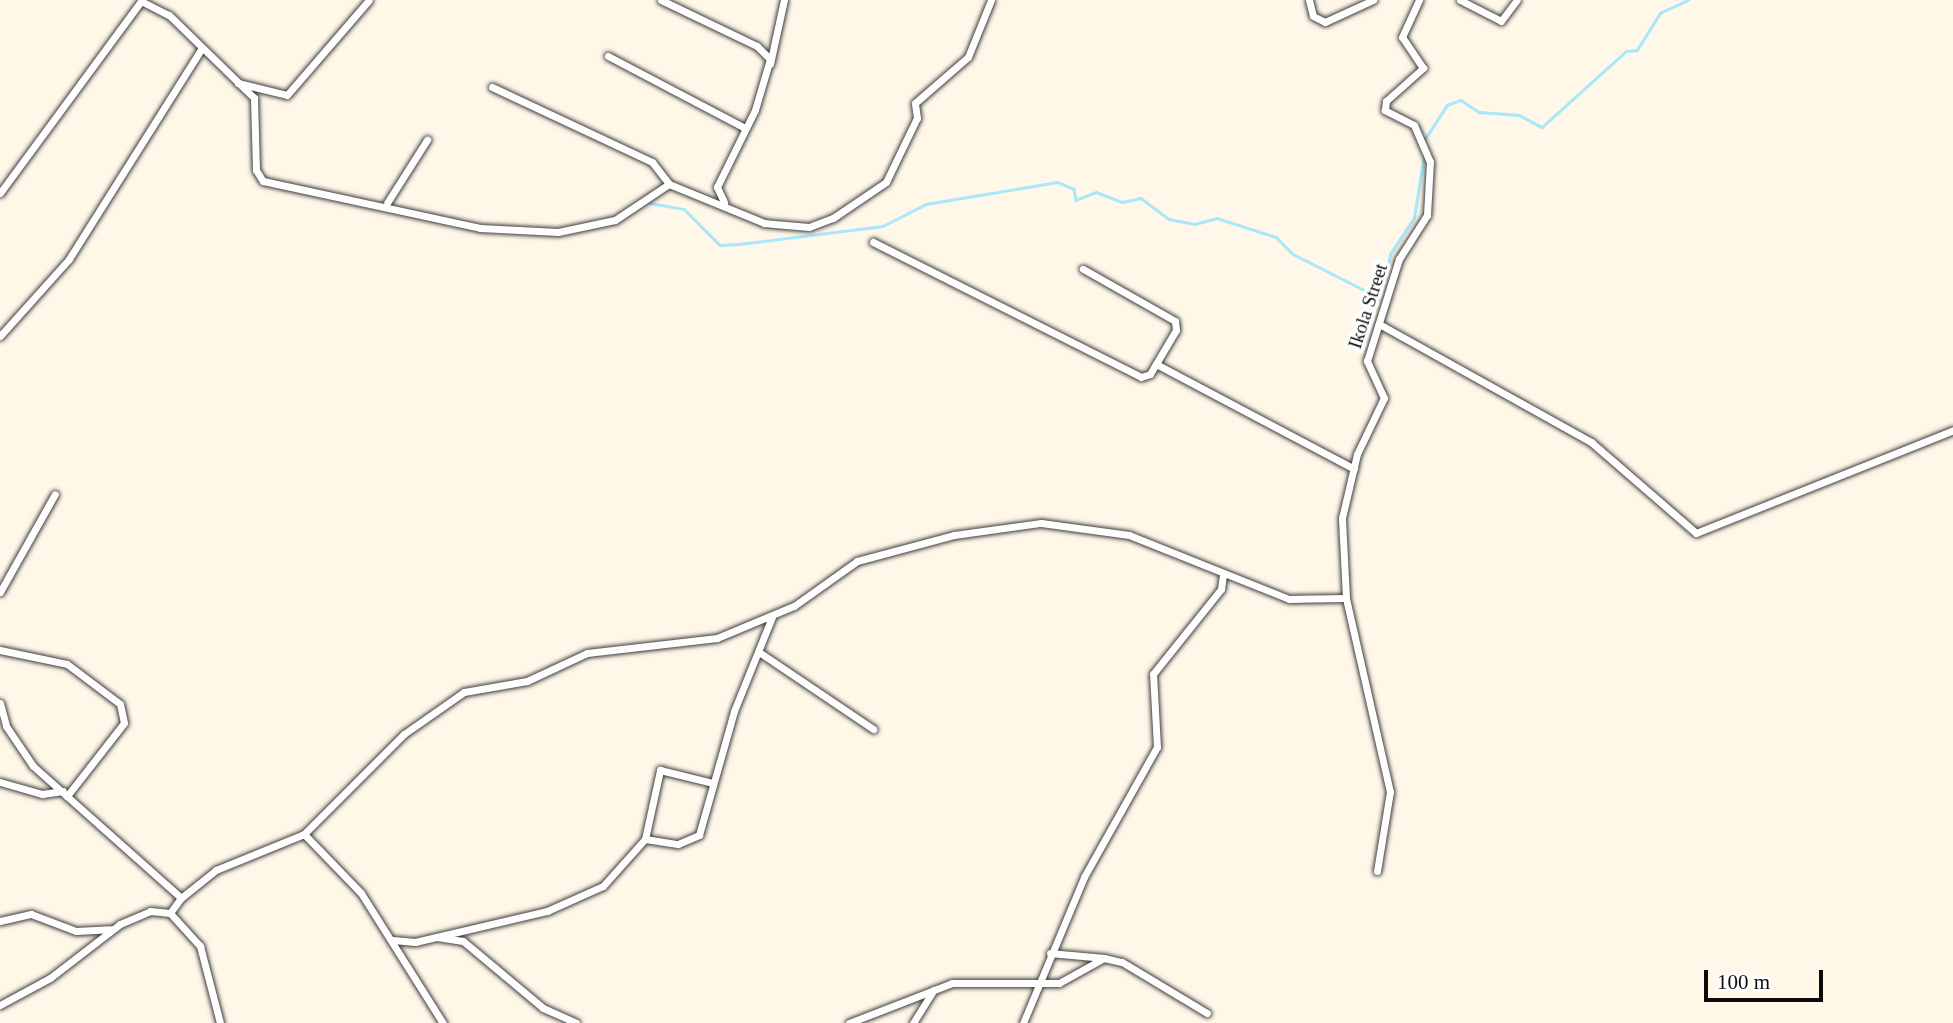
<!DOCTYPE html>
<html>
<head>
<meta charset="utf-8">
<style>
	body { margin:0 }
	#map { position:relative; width:1953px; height:1023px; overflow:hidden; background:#fff8e9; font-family:"Times New Roman",serif }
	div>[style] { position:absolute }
	.stream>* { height:2.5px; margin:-1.25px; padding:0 1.25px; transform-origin:1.25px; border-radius:1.25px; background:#a9e7fb }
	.roads { filter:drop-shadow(0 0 2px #3e3e3e) drop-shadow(0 0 2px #3e3e3e) }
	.minor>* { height:7px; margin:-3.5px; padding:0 3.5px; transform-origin:3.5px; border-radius:3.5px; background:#fff }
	span { translate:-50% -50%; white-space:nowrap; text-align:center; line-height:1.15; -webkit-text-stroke:7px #fff; paint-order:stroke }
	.street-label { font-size:19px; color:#0b0b0b }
	.scale { position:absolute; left:1704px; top:970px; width:119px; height:32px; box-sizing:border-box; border:4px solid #0b0b0b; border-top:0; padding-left:9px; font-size:21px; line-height:24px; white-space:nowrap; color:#0b0b0b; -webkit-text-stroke:5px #fff; paint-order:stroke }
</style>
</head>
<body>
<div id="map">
	<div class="stream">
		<div style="left:1423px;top:142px;width:44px;rotate:-57deg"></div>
		<div style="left:1447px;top:105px;width:15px;rotate:-20deg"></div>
		<div style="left:1461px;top:100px;width:22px;rotate:34deg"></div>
		<div style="left:1479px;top:112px;width:40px;rotate:4.3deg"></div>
		<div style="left:1519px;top:115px;width:26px;rotate:28deg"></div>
		<div style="left:1542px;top:127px;width:113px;rotate:-42.1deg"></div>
		<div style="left:1626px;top:51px;width:11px;rotate:-5deg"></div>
		<div style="left:1637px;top:50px;width:44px;rotate:-58.1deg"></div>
		<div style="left:1660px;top:13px;width:31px;rotate:-25deg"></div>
		<div style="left:644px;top:202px;width:41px;rotate:9.9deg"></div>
		<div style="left:684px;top:209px;width:51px;rotate:45deg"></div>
		<div style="left:720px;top:245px;width:19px;rotate:-3deg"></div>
		<div style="left:739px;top:244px;width:145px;rotate:-7.1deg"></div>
		<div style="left:883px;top:226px;width:48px;rotate:-27.1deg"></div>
		<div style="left:926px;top:204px;width:133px;rotate:-9.5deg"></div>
		<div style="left:1057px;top:182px;width:18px;rotate:22deg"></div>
		<div style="left:1074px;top:189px;width:11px;rotate:80deg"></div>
		<div style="left:1076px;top:200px;width:22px;rotate:-22deg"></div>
		<div style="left:1096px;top:192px;width:28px;rotate:21deg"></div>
		<div style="left:1122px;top:202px;width:19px;rotate:-12deg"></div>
		<div style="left:1141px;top:198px;width:35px;rotate:37deg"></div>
		<div style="left:1169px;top:219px;width:26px;rotate:11deg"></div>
		<div style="left:1195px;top:224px;width:23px;rotate:-15deg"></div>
		<div style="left:1217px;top:218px;width:62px;rotate:17.9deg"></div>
		<div style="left:1276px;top:237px;width:24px;rotate:45deg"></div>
		<div style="left:1293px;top:254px;width:91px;rotate:26.8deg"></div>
		<div style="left:1374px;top:295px;width:9px;rotate:-32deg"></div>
		<div style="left:1382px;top:290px;width:37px;rotate:-77deg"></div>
		<div style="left:1390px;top:254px;width:43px;rotate:-56.3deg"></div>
		<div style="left:1414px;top:218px;width:64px;rotate:-81deg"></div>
	</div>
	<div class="roads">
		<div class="minor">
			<div style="left:661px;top:0;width:106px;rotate:25.6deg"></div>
			<div style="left:757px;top:46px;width:18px;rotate:45deg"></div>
			<div style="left:770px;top:59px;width:53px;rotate:106.4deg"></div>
			<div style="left:755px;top:110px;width:86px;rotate:116.3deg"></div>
			<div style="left:717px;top:187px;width:17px;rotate:65deg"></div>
			<div style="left:1309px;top:0;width:16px;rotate:76deg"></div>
			<div style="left:1313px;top:16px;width:13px;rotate:27deg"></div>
			<div style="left:1325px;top:22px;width:53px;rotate:-24.6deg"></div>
			<div style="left:1460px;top:0;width:46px;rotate:27.1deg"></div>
			<div style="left:1501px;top:21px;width:26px;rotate:-53deg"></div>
			<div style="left:141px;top:1px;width:31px;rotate:27deg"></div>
			<div style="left:169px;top:15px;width:119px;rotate:44.3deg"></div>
			<div style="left:254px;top:98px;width:72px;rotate:88.4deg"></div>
			<div style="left:256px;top:170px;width:13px;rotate:58deg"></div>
			<div style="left:263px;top:181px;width:222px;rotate:12.2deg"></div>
			<div style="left:480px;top:228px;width:78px;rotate:2.9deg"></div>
			<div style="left:558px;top:232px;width:58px;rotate:-11.9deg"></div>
			<div style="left:615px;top:220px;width:65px;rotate:-33.7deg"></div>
			<div style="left:669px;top:184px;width:103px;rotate:22.3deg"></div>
			<div style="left:764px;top:223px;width:45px;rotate:5.1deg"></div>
			<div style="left:809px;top:227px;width:26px;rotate:-21deg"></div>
			<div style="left:833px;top:218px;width:64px;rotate:-34.2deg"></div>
			<div style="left:886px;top:182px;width:71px;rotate:-64.2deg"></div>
			<div style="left:917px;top:118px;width:15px;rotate:-98deg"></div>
			<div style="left:915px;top:103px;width:70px;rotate:-41deg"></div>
			<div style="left:968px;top:57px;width:61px;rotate:-68deg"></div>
			<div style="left:608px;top:56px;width:155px;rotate:27.7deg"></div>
			<div style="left:770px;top:64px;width:66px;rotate:-77.7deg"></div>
			<div style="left:238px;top:83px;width:50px;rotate:13.8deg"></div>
			<div style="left:287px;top:95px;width:125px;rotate:-49.2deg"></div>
			<div style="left:492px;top:87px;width:177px;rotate:25.1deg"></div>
			<div style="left:652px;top:162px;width:28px;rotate:52deg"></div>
			<div style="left:0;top:193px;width:240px;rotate:-53.7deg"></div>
			<div style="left:387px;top:203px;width:75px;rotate:-57.6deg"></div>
			<div style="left:873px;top:242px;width:300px;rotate:26.7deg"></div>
			<div style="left:1141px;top:377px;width:9px;rotate:-18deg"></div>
			<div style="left:1150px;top:374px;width:51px;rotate:-59.4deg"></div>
			<div style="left:1176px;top:330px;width:9px;rotate:-96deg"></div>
			<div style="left:1175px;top:321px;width:106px;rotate:-150.5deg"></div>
			<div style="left:1379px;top:324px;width:243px;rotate:29.1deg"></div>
			<div style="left:1591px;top:442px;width:139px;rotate:40.9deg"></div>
			<div style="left:1696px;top:533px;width:277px;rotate:-21.8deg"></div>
			<div style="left:0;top:336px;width:103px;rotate:-48.1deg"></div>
			<div style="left:69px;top:259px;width:249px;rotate:-57.8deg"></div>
			<div style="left:1156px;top:364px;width:224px;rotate:27.9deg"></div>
			<div style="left:0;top:592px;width:112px;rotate:-60.7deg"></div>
			<div style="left:0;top:650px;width:68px;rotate:11.8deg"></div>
			<div style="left:67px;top:664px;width:66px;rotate:37deg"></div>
			<div style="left:120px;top:704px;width:19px;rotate:78deg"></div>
			<div style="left:124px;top:723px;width:93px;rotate:128deg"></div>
			<div style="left:759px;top:652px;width:138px;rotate:34deg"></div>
			<div style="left:0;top:703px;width:24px;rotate:75deg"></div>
			<div style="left:6px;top:726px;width:48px;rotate:56deg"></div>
			<div style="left:33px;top:766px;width:198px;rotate:41.7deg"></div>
			<div style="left:181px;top:898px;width:45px;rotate:-38.7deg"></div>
			<div style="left:216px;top:870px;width:95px;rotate:-22.2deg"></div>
			<div style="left:304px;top:834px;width:141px;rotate:-45deg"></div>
			<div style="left:404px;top:734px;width:73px;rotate:-35deg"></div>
			<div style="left:464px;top:692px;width:64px;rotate:-9.9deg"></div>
			<div style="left:527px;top:681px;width:66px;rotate:-25deg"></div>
			<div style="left:587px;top:653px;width:131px;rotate:-6.6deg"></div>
			<div style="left:717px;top:638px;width:83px;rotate:-22.6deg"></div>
			<div style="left:794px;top:606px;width:77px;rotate:-35.5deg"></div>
			<div style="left:857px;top:561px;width:100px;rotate:-15deg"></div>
			<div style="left:954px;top:535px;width:88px;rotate:-7.9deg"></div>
			<div style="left:1041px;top:523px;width:89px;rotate:7.8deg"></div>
			<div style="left:1129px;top:535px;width:172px;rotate:21.8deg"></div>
			<div style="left:1289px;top:599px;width:57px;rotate:-1deg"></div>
			<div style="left:0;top:782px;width:44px;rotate:15.9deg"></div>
			<div style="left:42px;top:794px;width:21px;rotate:-8deg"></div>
			<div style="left:304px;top:834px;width:82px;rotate:46deg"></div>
			<div style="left:361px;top:893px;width:154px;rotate:57.8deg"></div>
			<div style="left:645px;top:839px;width:71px;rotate:-77.7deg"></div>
			<div style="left:660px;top:770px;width:55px;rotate:13.8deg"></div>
			<div style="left:1377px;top:871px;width:80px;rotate:-80.7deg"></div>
			<div style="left:1390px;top:792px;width:199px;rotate:-102.8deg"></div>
			<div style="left:1346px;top:598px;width:80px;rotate:-92.9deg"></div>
			<div style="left:1342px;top:518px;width:66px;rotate:-76.8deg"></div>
			<div style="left:1357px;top:454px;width:62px;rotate:-64.3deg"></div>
			<div style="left:1384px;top:398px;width:41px;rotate:-114.7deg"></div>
			<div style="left:1367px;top:361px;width:107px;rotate:-72.6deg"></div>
			<div style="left:1399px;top:259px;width:52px;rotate:-57.5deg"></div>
			<div style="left:1427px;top:215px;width:53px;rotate:-86.8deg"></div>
			<div style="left:1430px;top:162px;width:40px;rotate:-113.4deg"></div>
			<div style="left:1414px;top:125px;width:33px;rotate:-153deg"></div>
			<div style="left:1385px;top:110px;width:9px;rotate:-84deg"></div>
			<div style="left:1386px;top:101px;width:50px;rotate:-41.7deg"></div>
			<div style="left:1423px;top:68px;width:37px;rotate:-124deg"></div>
			<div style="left:1402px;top:37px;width:41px;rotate:-65.3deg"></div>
			<div style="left:170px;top:913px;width:45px;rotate:47.7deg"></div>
			<div style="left:200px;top:946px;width:80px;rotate:75.4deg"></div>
			<div style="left:0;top:921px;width:32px;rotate:-13deg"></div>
			<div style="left:31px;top:914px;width:48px;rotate:20.7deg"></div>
			<div style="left:76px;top:931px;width:34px;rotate:-3deg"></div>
			<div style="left:437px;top:937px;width:26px;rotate:9deg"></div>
			<div style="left:463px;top:941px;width:104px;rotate:39.9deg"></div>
			<div style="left:543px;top:1008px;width:36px;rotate:24deg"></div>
			<div style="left:393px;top:940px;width:22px;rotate:5deg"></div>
			<div style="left:415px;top:942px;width:136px;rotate:-13.2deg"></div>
			<div style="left:547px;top:911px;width:61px;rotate:-24.1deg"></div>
			<div style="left:603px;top:886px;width:63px;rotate:-48.2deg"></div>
			<div style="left:645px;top:839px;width:33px;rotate:9deg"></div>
			<div style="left:678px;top:844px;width:23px;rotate:-23deg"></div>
			<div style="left:699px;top:835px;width:129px;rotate:-74.2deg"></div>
			<div style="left:734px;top:711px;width:101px;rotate:-68deg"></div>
			<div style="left:1050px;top:953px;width:54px;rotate:5.3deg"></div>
			<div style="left:0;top:1005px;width:57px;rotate:-28.4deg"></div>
			<div style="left:50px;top:978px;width:88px;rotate:-37.6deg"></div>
			<div style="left:120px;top:924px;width:33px;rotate:-23deg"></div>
			<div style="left:150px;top:911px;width:20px;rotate:6deg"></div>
			<div style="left:170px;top:913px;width:19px;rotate:-54deg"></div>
			<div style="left:849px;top:1023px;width:110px;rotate:-21.2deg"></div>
			<div style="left:952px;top:983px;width:107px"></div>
			<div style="left:1059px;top:983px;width:51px;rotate:-29.1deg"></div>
			<div style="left:1104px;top:958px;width:18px;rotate:13deg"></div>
			<div style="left:1122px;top:962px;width:99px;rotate:31deg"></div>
			<div style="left:913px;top:1023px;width:39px;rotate:-58deg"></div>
			<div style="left:1023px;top:1023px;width:158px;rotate:-67.3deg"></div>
			<div style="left:1084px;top:877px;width:149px;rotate:-60.7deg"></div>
			<div style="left:1157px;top:747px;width:73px;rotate:-93.1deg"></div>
			<div style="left:1153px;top:674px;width:109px;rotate:-51.3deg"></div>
			<div style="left:1221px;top:589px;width:15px;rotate:-82deg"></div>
		</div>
	</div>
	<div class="street-label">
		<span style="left:1368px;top:306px;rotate:-72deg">Ikola Street</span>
	</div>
	<div class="scale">100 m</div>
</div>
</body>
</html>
